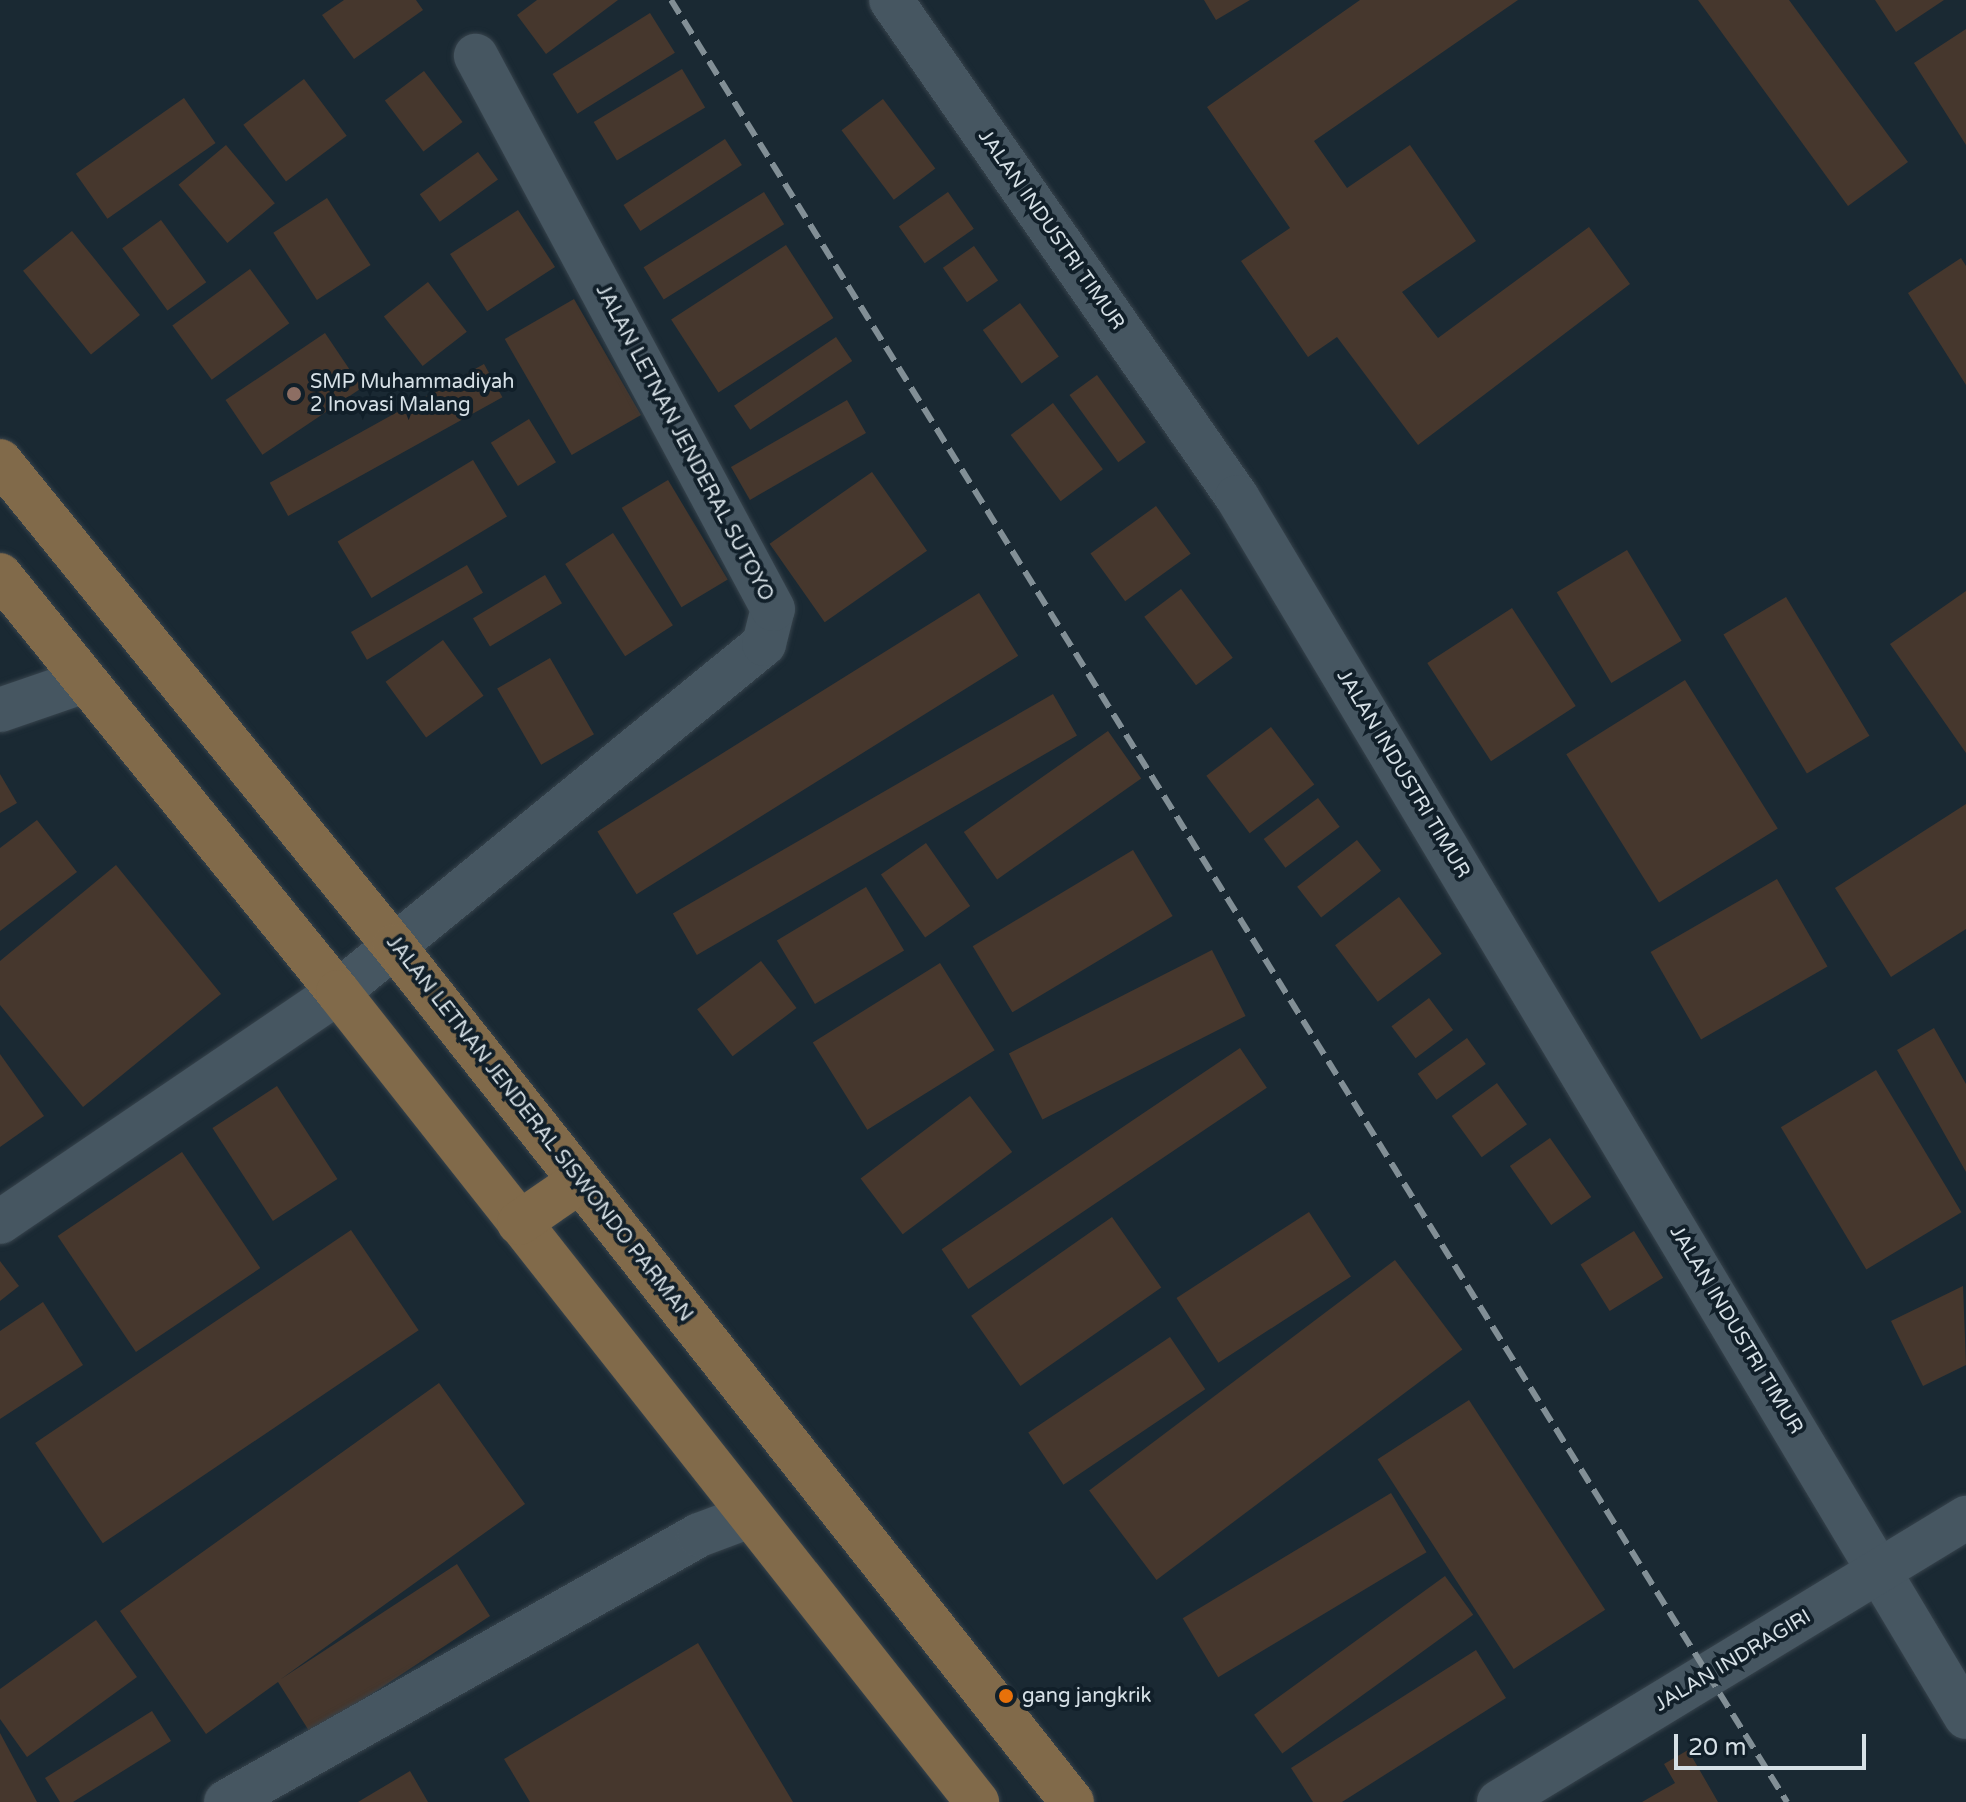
<!DOCTYPE html>
<html>
<head>
<meta charset="utf-8">
<style>
	body { margin:0 }
	#map { position:relative; width:1966px; height:1802px; overflow:hidden; background:#1a2933; font-family:"Varela Round",sans-serif }
	div>[style] { position:absolute }
	.building>* { inset:0; background:#46372d; transform-origin:0 0 }
	.roads { filter:drop-shadow(0 0 2px #37434c) drop-shadow(0 0 2px #37434c) }
	.minor>* { height:44px; margin:-22px; padding:0 22px; transform-origin:22px; border-radius:22px; background:#465661 }
	.major>* { height:44px; margin:-22px; padding:0 22px; transform-origin:22px; border-radius:22px; background:#816a4a }
	.rail>* { height:6px; margin-top:-3px; transform-origin:0; background:repeating-linear-gradient(90deg,#828f96 0 16px,transparent 0 24px) }
	.dots>* { width:22px; height:22px; translate:-50% -50%; box-sizing:border-box; border:4px solid #111f29; border-radius:50% }
	span { translate:-50% -50%; white-space:nowrap; text-align:center; line-height:1.15; -webkit-text-stroke:8px #111f29; paint-order:stroke }
	.street-label { font-size:20px; color:#d6e0e6 }
	.poi-label { font-size:20px; color:#d6e0e6 }
	.left { translate:0 -50%; text-align:left }
	.scale { position:absolute; left:1674px; top:1734px; width:192px; height:36px; box-sizing:border-box; border:4px solid #d6e0e6; border-top:0; padding-left:10px; font-size:24px; line-height:28px; white-space:nowrap; color:#d6e0e6; -webkit-text-stroke:6px #111f29; paint-order:stroke }
</style>
</head>
<body>
<div id="map">
	<div class="building">
		<div style="clip-path:polygon(344px 0,416px 0,423px 10px,354px 59px,322px 15px)"></div>
		<div style="clip-path:polygon(537px 0,618px 0,546px 54px,517px 15px)"></div>
		<div style="clip-path:polygon(1204px 0,1250px 0,1216px 20px)"></div>
		<div style="clip-path:polygon(1360px 0,1518px 0,1314px 141px,1347px 188px,1410px 145px,1476px 241px,1402px 292px,1438px 338px,1589px 227px,1630px 284px,1418px 445px,1337px 337px,1308px 357px,1241px 261px,1290px 228px,1207px 107px)"></div>
		<div style="clip-path:polygon(1698px 0,1789px 0,1908px 162px,1848px 206px)"></div>
		<div style="clip-path:polygon(1875px 0,1944px 0,1896px 32px)"></div>
		<div style="left:650px;top:13px;width:47px;height:115px;rotate:58deg"></div>
		<div style="clip-path:polygon(1966px 29px,1966px 145px,1914px 63px)"></div>
		<div style="left:682px;top:69px;width:45px;height:103px;rotate:59deg"></div>
		<div style="left:424px;top:71px;width:64px;height:49px;rotate:53deg"></div>
		<div style="left:304px;top:79px;width:71px;height:76px;rotate:53deg"></div>
		<div style="left:184px;top:98px;width:55px;height:132px;rotate:55deg"></div>
		<div style="left:883px;top:99px;width:87px;height:52px;rotate:53deg"></div>
		<div style="left:725px;top:139px;width:31px;height:121px;rotate:57deg"></div>
		<div style="left:226px;top:145px;width:76px;height:62px;rotate:50deg"></div>
		<div style="left:478px;top:152px;width:34px;height:72px;rotate:54deg"></div>
		<div style="left:764px;top:192px;width:38px;height:142px;rotate:58deg"></div>
		<div style="left:948px;top:192px;width:45px;height:60px;rotate:55deg"></div>
		<div style="left:327px;top:198px;width:80px;height:64px;rotate:57deg"></div>
		<div style="left:518px;top:210px;width:68px;height:81px;rotate:57deg"></div>
		<div style="left:161px;top:220px;width:77px;height:48px;rotate:54deg"></div>
		<div style="left:72px;top:231px;width:108px;height:63px;rotate:51deg"></div>
		<div style="left:786px;top:245px;width:87px;height:137px;rotate:57deg"></div>
		<div style="left:974px;top:246px;width:42px;height:38px;rotate:55deg"></div>
		<div style="clip-path:polygon(1961px 258px,1966px 266px,1966px 385px,1908px 293px)"></div>
		<div style="left:250px;top:269px;width:67px;height:96px;rotate:54deg"></div>
		<div style="left:428px;top:282px;width:63px;height:56px;rotate:52deg"></div>
		<div style="left:574px;top:299px;width:134px;height:80px;rotate:60deg"></div>
		<div style="left:1020px;top:303px;width:66px;height:46px;rotate:54deg"></div>
		<div style="left:325px;top:333px;width:66px;height:120px;rotate:56deg"></div>
		<div style="left:836px;top:337px;width:29px;height:123px;rotate:56deg"></div>
		<div style="left:484px;top:364px;width:38px;height:245px;rotate:61deg"></div>
		<div style="left:1097px;top:375px;width:83px;height:34px;rotate:54deg"></div>
		<div style="left:847px;top:400px;width:38px;height:134px;rotate:60deg"></div>
		<div style="left:1053px;top:403px;width:83px;height:53px;rotate:53deg"></div>
		<div style="left:529px;top:419px;width:51px;height:45px;rotate:58deg"></div>
		<div style="left:473px;top:460px;width:66px;height:158px;rotate:59deg"></div>
		<div style="left:872px;top:472px;width:96px;height:125px;rotate:55deg"></div>
		<div style="left:668px;top:480px;width:116px;height:54px;rotate:59deg"></div>
		<div style="left:1156px;top:506px;width:59px;height:81px;rotate:54deg"></div>
		<div style="left:613px;top:533px;width:110px;height:57px;rotate:57deg"></div>
		<div style="left:1627px;top:550px;width:106px;height:82px;rotate:59deg"></div>
		<div style="left:467px;top:565px;width:32px;height:134px;rotate:60deg"></div>
		<div style="left:545px;top:575px;width:33px;height:84px;rotate:59deg"></div>
		<div style="left:1181px;top:589px;width:86px;height:46px;rotate:53deg"></div>
		<div style="clip-path:polygon(1966px 591px,1966px 753px,1890px 644px)"></div>
		<div style="left:979px;top:593px;width:74px;height:450px;rotate:58deg"></div>
		<div style="left:1786px;top:597px;width:162px;height:73px;rotate:59deg"></div>
		<div style="left:1512px;top:608px;width:117px;height:101px;rotate:57deg"></div>
		<div style="left:443px;top:640px;width:69px;height:71px;rotate:54deg"></div>
		<div style="left:550px;top:658px;width:88px;height:61px;rotate:60deg"></div>
		<div style="left:1685px;top:680px;width:175px;height:140px;rotate:58deg"></div>
		<div style="left:1053px;top:694px;width:48px;height:439px;rotate:60deg"></div>
		<div style="left:1271px;top:727px;width:72px;height:81px;rotate:53deg"></div>
		<div style="left:1108px;top:731px;width:58px;height:176px;rotate:55deg"></div>
		<div style="clip-path:polygon(0 774px,17px 803px,0 813px)"></div>
		<div style="left:1318px;top:798px;width:36px;height:68px;rotate:53deg"></div>
		<div style="clip-path:polygon(1966px 804px,1966px 929px,1891px 977px,1835px 888px)"></div>
		<div style="clip-path:polygon(37px 820px,77px 872px,0 931px,0 848px)"></div>
		<div style="left:1357px;top:840px;width:39px;height:76px;rotate:52deg"></div>
		<div style="left:926px;top:843px;width:77px;height:55px;rotate:55deg"></div>
		<div style="left:1133px;top:850px;width:77px;height:187px;rotate:59deg"></div>
		<div style="clip-path:polygon(116px 865px,221px 994px,83px 1107px,0 1005px,0 961px)"></div>
		<div style="left:1777px;top:879px;width:101px;height:146px;rotate:60deg"></div>
		<div style="left:866px;top:887px;width:74px;height:104px;rotate:59deg"></div>
		<div style="left:1399px;top:897px;width:71px;height:80px;rotate:53deg"></div>
		<div style="left:1212px;top:950px;width:74px;height:228px;rotate:63deg"></div>
		<div style="left:761px;top:961px;width:59px;height:80px;rotate:53deg"></div>
		<div style="left:940px;top:963px;width:103px;height:150px;rotate:58deg"></div>
		<div style="left:1429px;top:998px;width:40px;height:47px;rotate:53deg"></div>
		<div style="clip-path:polygon(1934px 1028px,1966px 1084px,1966px 1172px,1897px 1050px)"></div>
		<div style="left:1467px;top:1038px;width:32px;height:61px;rotate:54deg"></div>
		<div style="left:1240px;top:1048px;width:48px;height:360px;rotate:56deg"></div>
		<div style="clip-path:polygon(0 1054px,44px 1116px,0 1147px)"></div>
		<div style="left:1876px;top:1070px;width:166px;height:111px;rotate:59deg"></div>
		<div style="left:1497px;top:1083px;width:51px;height:56px;rotate:54deg"></div>
		<div style="left:277px;top:1086px;width:111px;height:77px;rotate:57deg"></div>
		<div style="left:970px;top:1096px;width:70px;height:137px;rotate:53deg"></div>
		<div style="left:1550px;top:1138px;width:72px;height:49px;rotate:55deg"></div>
		<div style="left:182px;top:1152px;width:140px;height:150px;rotate:56deg"></div>
		<div style="left:1309px;top:1212px;width:77px;height:158px;rotate:57deg"></div>
		<div style="left:1112px;top:1217px;width:86px;height:172px;rotate:55deg"></div>
		<div style="left:351px;top:1230px;width:121px;height:381px;rotate:56deg"></div>
		<div style="left:1634px;top:1231px;width:55px;height:63px;rotate:58deg"></div>
		<div style="left:1395px;top:1260px;width:112px;height:383px;rotate:53deg"></div>
		<div style="clip-path:polygon(0 1261px,19px 1286px,0 1301px)"></div>
		<div style="clip-path:polygon(1963px 1286px,1966px 1365px,1923px 1386px,1891px 1321px)"></div>
		<div style="clip-path:polygon(43px 1302px,83px 1365px,0 1419px,0 1331px)"></div>
		<div style="left:1170px;top:1337px;width:63px;height:171px;rotate:56deg"></div>
		<div style="clip-path:polygon(439px 1383px,525px 1504px,281px 1679px,457px 1564px,490px 1616px,311px 1734px,278px 1682px,206px 1734px,120px 1611px)"></div>
		<div style="left:1469px;top:1400px;width:250px;height:109px;rotate:57deg"></div>
		<div style="left:1391px;top:1493px;width:69px;height:243px;rotate:59deg"></div>
		<div style="left:1445px;top:1576px;width:48px;height:236px;rotate:54deg"></div>
		<div style="clip-path:polygon(96px 1620px,137px 1677px,27px 1757px,0 1719px,0 1689px)"></div>
		<div style="clip-path:polygon(698px 1643px,793px 1802px,530px 1802px,504px 1759px)"></div>
		<div style="clip-path:polygon(1476px 1650px,1506px 1698px,1342px 1802px,1313px 1802px,1291px 1768px)"></div>
		<div style="clip-path:polygon(152px 1711px,171px 1741px,73px 1802px,60px 1802px,45px 1778px)"></div>
		<div style="clip-path:polygon(0 1733px,37px 1802px,0 1802px)"></div>
		<div style="clip-path:polygon(1688px 1750px,1718px 1802px,1642px 1802px,1675px 1783px,1664px 1764px)"></div>
		<div style="clip-path:polygon(410px 1771px,428px 1802px,358px 1802px)"></div>
	</div>
	<div class="roads">
		<div class="minor">
			<div style="left:891px;top:0;width:606px;rotate:55.16deg"></div>
			<div style="left:1237px;top:497px;width:1421px;rotate:59.14deg"></div>
			<div style="left:0;top:710px;width:89px;rotate:-19deg"></div>
			<div style="left:0;top:1222px;width:409px;rotate:-34.2deg"></div>
			<div style="left:338px;top:992px;width:550px;rotate:-39.25deg"></div>
			<div style="left:764px;top:644px;width:36px;rotate:-76deg"></div>
			<div style="left:773px;top:609px;width:628px;rotate:-118.24deg"></div>
			<div style="left:226px;top:1802px;width:543px;rotate:-29.44deg"></div>
			<div style="left:699px;top:1535px;width:51px;rotate:-20.6deg"></div>
			<div style="left:1499px;top:1802px;width:547px;rotate:-31.31deg"></div>
		</div>
		<div class="major">
			<div style="left:0;top:461px;width:625px;rotate:50.91deg"></div>
			<div style="left:394px;top:946px;width:1092px;rotate:51.62deg"></div>
			<div style="left:0;top:575px;width:537px;rotate:50.97deg"></div>
			<div style="left:338px;top:992px;width:1032px;rotate:51.73deg"></div>
			<div style="left:519px;top:1223px;width:74px;rotate:-34.5deg"></div>
		</div>
	</div>
	<div class="rail">
		<div style="left:671px;top:0;width:2120px;rotate:58.23deg"></div>
	</div>
	<div class="dots">
		<div style="left:294px;top:394px;background:#8d6e63"></div>
		<div style="left:1006px;top:1696px;background:#e8710a"></div>
	</div>
	<div class="street-label">
		<span style="left:1051px;top:230px;rotate:55deg">JALAN INDUSTRI TIMUR</span>
		<span style="left:684px;top:443px;rotate:62deg">JALAN LETNAN JENDERAL SUTOYO</span>
		<span style="left:1403px;top:774px;rotate:59deg">JALAN INDUSTRI TIMUR</span>
		<span style="left:539px;top:1129px;rotate:52deg">JALAN LETNAN JENDERAL SISWONDO PARMAN</span>
		<span style="left:1736px;top:1330px;rotate:59deg">JALAN INDUSTRI TIMUR</span>
		<span style="left:1733px;top:1661px;rotate:-31deg">JALAN INDRAGIRI</span>
	</div>
	<div class="poi-label">
		<span class="left" style="left:310px;top:394px">SMP Muhammadiyah<br>2 Inovasi Malang</span>
		<span class="left" style="left:1022px;top:1696px">gang jangkrik</span>
	</div>
	<div class="scale">20 m</div>
</div>
</body>
</html>
